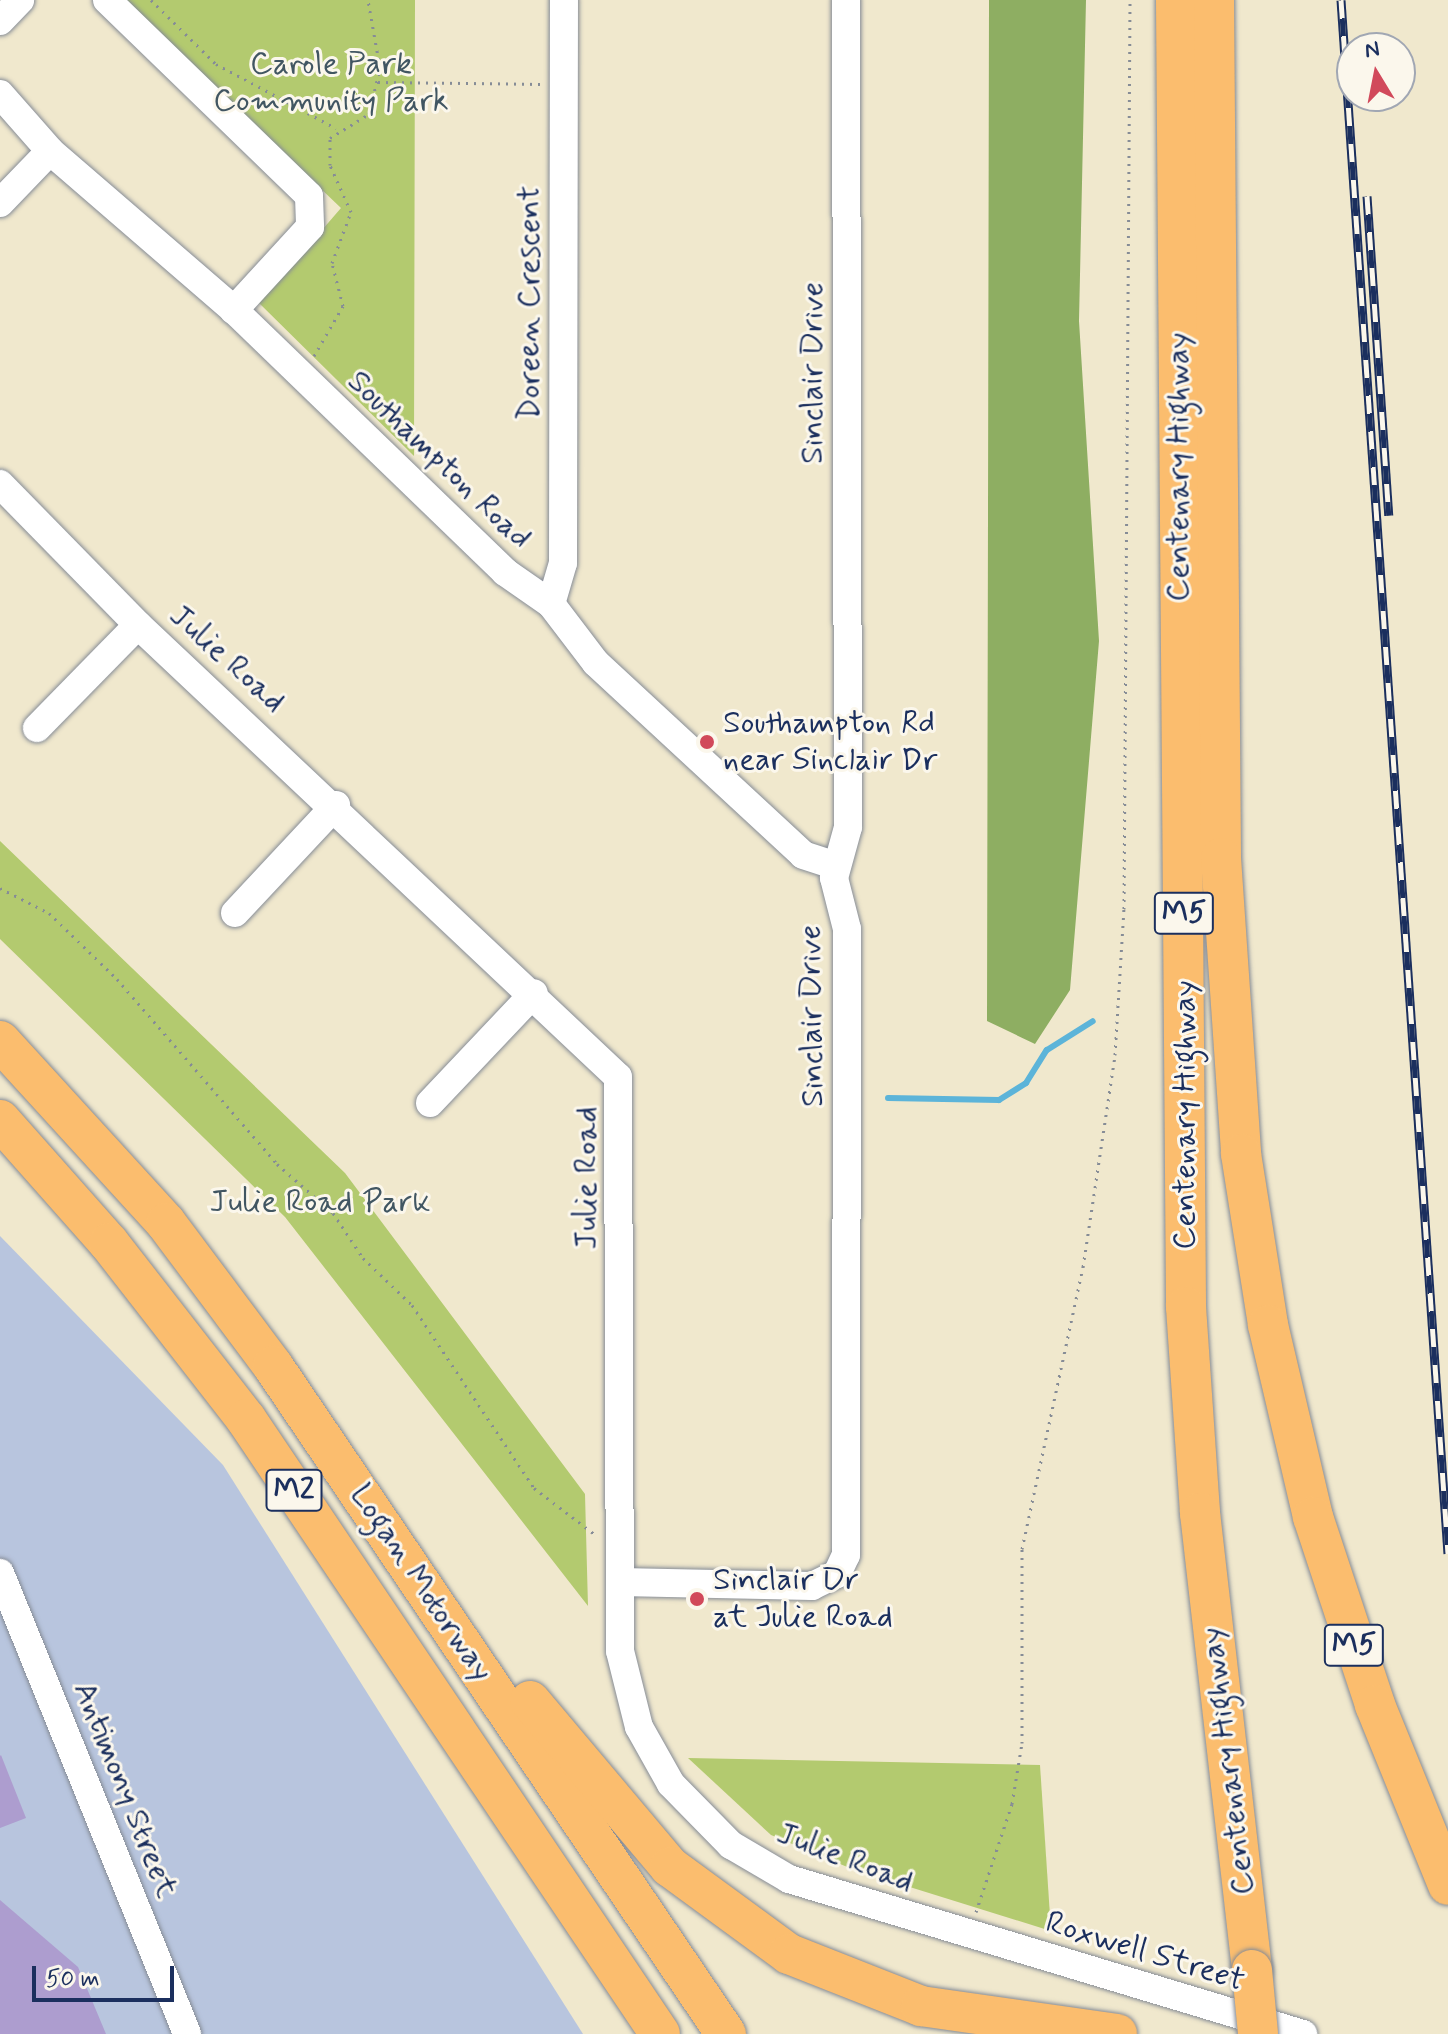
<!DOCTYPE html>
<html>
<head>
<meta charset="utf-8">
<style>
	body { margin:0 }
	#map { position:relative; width:1448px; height:2034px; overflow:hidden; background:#f0e8cd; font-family:Mynerve,sans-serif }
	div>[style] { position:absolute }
	.industrial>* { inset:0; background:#b8c5de }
	.green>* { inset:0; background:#b3ca6f }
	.forest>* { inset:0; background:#8eae62 }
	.stream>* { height:6px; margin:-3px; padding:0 3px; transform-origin:3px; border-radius:3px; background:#5cb4d9 }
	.building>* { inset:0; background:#ad9dcf }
	.path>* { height:3px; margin-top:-1.5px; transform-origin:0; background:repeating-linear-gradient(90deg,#868c96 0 2px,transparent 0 8px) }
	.roads { filter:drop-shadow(0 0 2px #868c96) drop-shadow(0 0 2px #868c96) }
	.minor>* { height:28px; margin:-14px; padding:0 14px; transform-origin:14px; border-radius:14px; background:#fff }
	.highway>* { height:40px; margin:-20px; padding:0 20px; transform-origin:20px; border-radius:20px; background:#fbbd6e }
	.rail>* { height:9px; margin-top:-4.5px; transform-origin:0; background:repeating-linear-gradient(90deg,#fbf7ec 0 18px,#1b2f5e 0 36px); box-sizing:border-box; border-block:2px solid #1b2f5e }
	.bridges { filter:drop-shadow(0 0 2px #868c96) drop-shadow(0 0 2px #868c96) }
	.highway-bridge>* { height:40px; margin:-20px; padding:0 20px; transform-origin:20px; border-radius:20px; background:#fbbd6e }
	.dots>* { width:22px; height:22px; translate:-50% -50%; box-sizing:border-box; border:4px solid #fbf7ec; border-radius:50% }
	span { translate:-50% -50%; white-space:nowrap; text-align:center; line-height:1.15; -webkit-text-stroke:6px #fbf7ec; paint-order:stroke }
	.shield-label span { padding:2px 6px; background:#fbf7ec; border:2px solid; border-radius:6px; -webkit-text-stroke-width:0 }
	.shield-label { font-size:30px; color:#1b2f5e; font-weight:700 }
	.park-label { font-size:32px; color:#415662 }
	.street-label { font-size:32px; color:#1b2f5e }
	.poi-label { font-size:32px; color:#1b2f5e }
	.left { translate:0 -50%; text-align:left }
	.north { position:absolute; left:1336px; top:32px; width:80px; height:80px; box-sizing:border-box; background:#fbf7ec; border:2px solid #a1a7b3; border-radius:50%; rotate:350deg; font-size:22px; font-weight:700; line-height:32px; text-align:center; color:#1b2f5e }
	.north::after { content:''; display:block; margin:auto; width:28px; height:36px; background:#d1495b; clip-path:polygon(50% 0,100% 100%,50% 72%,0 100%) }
	.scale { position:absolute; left:32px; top:1966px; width:142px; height:36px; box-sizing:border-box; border:4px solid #1b2f5e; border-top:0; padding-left:10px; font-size:24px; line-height:28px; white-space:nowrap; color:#1b2f5e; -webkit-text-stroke:6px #fbf7ec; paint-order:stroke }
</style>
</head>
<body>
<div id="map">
	<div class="industrial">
		<div style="clip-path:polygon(0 1236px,223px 1465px,583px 2034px,0 2034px)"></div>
	</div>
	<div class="green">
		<div style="clip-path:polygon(123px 0,415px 0,414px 456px,259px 303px,341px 208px)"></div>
		<div style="clip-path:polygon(0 841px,345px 1173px,585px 1494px,588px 1606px,285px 1217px,0 939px)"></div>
		<div style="clip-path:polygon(688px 1758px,1040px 1765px,1051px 1931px,852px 1869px,771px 1835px)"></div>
	</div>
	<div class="forest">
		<div style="clip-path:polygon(989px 0,1086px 0,1079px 321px,1099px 641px,1070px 990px,1035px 1044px,987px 1021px)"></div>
	</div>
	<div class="stream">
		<div style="left:888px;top:1098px;width:111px;rotate:1deg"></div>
		<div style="left:999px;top:1100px;width:32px;rotate:-32deg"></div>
		<div style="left:1026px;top:1083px;width:39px;rotate:-58deg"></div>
		<div style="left:1047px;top:1050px;width:54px;rotate:-32.2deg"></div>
	</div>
	<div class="building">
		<div style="clip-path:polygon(1px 1755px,26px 1818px,0 1828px,0 1756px)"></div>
		<div style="clip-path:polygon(0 1900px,78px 1967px,106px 2034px,0 2034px)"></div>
	</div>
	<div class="path">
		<div style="left:151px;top:0;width:91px;rotate:44.6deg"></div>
		<div style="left:216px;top:64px;width:136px;rotate:28.1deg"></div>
		<div style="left:378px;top:82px;width:162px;rotate:0.7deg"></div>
		<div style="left:314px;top:356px;width:58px;rotate:-59.9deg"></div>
		<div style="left:343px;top:306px;width:44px;rotate:-104.3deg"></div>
		<div style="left:332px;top:263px;width:54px;rotate:-69.6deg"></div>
		<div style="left:351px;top:212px;width:51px;rotate:-114.1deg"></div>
		<div style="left:330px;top:165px;width:27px;rotate:-90deg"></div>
		<div style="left:330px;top:138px;width:46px;rotate:-31.6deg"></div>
		<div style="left:369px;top:114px;width:47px;rotate:-76.6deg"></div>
		<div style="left:380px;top:68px;width:69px;rotate:-100deg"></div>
		<div style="left:0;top:888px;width:55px;rotate:27deg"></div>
		<div style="left:49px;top:913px;width:95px;rotate:44.1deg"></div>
		<div style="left:117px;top:979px;width:245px;rotate:49.1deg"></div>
		<div style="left:277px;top:1164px;width:74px;rotate:41.2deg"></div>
		<div style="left:333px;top:1213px;width:54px;rotate:56.3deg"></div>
		<div style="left:363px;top:1258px;width:68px;rotate:43.8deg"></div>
		<div style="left:412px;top:1305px;width:220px;rotate:56.3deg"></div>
		<div style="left:534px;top:1488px;width:79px;rotate:37.3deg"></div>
		<div style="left:976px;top:1912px;width:114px;rotate:-71.6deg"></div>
		<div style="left:1012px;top:1804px;width:62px;rotate:-80.7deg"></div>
		<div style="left:1022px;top:1743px;width:194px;rotate:-90deg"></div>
		<div style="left:1022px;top:1549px;width:289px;rotate:-77.8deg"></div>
		<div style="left:1083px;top:1267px;width:214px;rotate:-81.4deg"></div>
		<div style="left:1115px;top:1055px;width:146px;rotate:-86.5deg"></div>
		<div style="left:1124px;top:909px;width:909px;rotate:-89.62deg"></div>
	</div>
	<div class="roads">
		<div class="minor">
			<div style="left:107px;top:0;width:281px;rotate:44.1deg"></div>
			<div style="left:309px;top:196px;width:31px;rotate:88deg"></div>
			<div style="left:310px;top:227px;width:113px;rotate:132.5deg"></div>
			<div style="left:0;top:21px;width:29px;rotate:-46deg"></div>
			<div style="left:0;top:94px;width:76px;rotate:48.7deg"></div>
			<div style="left:50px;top:151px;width:243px;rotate:40.8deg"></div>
			<div style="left:234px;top:310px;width:377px;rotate:44deg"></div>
			<div style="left:505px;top:572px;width:56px;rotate:34.8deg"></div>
			<div style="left:551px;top:604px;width:74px;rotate:52.7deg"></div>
			<div style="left:596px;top:663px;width:282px;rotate:42.8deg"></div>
			<div style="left:803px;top:855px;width:33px;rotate:18deg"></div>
			<div style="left:0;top:203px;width:72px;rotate:-46.1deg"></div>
			<div style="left:0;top:484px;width:197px;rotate:45.6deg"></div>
			<div style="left:138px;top:625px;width:659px;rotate:43.28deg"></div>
			<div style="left:618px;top:1077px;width:574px;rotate:89.8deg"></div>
			<div style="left:620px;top:1651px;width:78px;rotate:76deg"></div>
			<div style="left:639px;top:1727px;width:65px;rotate:60.7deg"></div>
			<div style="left:671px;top:1784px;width:86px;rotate:45.5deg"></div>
			<div style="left:731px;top:1845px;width:67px;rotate:30.4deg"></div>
			<div style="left:789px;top:1879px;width:537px;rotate:16.78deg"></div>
			<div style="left:551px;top:604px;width:43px;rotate:-73.7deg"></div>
			<div style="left:563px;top:563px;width:563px;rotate:-89.9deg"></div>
			<div style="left:37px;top:728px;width:144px;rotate:-45.6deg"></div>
			<div style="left:235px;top:913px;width:148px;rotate:-46.9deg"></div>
			<div style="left:430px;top:1103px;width:151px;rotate:-46.6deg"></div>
			<div style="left:0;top:1573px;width:497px;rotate:67.9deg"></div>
			<div style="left:620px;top:1582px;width:192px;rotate:1.2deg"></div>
			<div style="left:812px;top:1586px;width:28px;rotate:-26deg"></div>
			<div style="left:837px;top:1574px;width:21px;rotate:-65deg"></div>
			<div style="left:846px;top:1555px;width:626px;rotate:-89.91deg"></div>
			<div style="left:847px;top:929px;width:53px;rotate:-104.3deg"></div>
			<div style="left:834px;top:878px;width:53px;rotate:-74.6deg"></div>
			<div style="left:848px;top:827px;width:827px;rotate:-90.14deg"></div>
		</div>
		<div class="highway">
			<div style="left:1176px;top:0;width:1307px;rotate:89.56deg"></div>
			<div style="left:1186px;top:1307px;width:206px;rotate:86.1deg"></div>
			<div style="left:1200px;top:1513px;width:460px;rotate:83.5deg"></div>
			<div style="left:1214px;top:0;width:858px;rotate:89.53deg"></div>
			<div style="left:1221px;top:858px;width:297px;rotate:86.1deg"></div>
			<div style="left:1241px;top:1154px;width:173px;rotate:81deg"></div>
			<div style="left:1268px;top:1325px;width:197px;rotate:76.8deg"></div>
			<div style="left:1313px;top:1517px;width:198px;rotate:71.7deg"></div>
			<div style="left:1375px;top:1705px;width:194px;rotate:67.9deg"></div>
			<div style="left:0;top:1041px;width:246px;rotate:47.6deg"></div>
			<div style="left:166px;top:1223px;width:179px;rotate:53.2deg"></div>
			<div style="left:273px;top:1366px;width:807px;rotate:55.86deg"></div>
			<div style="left:0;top:1120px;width:164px;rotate:48.5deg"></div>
			<div style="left:109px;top:1243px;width:223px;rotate:52.1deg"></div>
			<div style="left:246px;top:1419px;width:741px;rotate:56.05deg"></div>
			<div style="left:530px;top:1701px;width:217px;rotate:49.9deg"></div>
			<div style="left:670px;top:1867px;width:147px;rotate:36.2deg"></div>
			<div style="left:789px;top:1954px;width:142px;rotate:21.5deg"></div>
			<div style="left:921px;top:2006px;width:198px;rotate:8.1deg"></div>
		</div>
	</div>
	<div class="rail">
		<div style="left:1341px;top:0;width:1557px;rotate:86.06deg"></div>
		<div style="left:1367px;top:196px;width:320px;rotate:86.1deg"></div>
	</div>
	<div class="bridges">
		<div class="highway-bridge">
			<div style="left:1252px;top:1970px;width:64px;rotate:84.6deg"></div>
		</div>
	</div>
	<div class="dots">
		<div style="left:707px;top:742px;background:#d1495b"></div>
		<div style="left:697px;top:1599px;background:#d1495b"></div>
	</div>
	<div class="shield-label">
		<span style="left:1184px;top:913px">M5</span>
		<span style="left:294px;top:1490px">M2</span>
		<span style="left:1354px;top:1645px">M5</span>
	</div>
	<div class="park-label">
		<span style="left:331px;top:83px">Carole Park<br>Community Park</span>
		<span style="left:320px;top:1202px">Julie Road Park</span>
	</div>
	<div class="street-label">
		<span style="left:530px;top:303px;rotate:-90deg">Doreen Crescent</span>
		<span style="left:813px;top:373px;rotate:-90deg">Sinclair Drive</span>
		<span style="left:439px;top:460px;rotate:44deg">Southampton Road</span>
		<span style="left:1179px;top:467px;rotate:-90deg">Centenary Highway</span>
		<span style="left:227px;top:659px;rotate:42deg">Julie Road</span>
		<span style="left:812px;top:1016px;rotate:-91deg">Sinclair Drive</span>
		<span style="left:1185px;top:1115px;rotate:-90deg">Centenary Highway</span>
		<span style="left:587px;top:1178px;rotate:-90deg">Julie Road</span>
		<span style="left:421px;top:1583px;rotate:56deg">Logan Motorway</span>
		<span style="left:1228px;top:1761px;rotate:-97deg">Centenary Highway</span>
		<span style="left:125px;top:1790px;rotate:68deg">Antimony Street</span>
		<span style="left:845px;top:1858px;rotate:21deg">Julie Road</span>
		<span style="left:1145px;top:1952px;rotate:17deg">Roxwell Street</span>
	</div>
	<div class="poi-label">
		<span class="left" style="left:723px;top:742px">Southampton Rd<br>near Sinclair Dr</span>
		<span class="left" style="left:713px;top:1599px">Sinclair Dr<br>at Julie Road</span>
	</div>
	<div class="north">N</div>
	<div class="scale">50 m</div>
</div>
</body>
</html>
